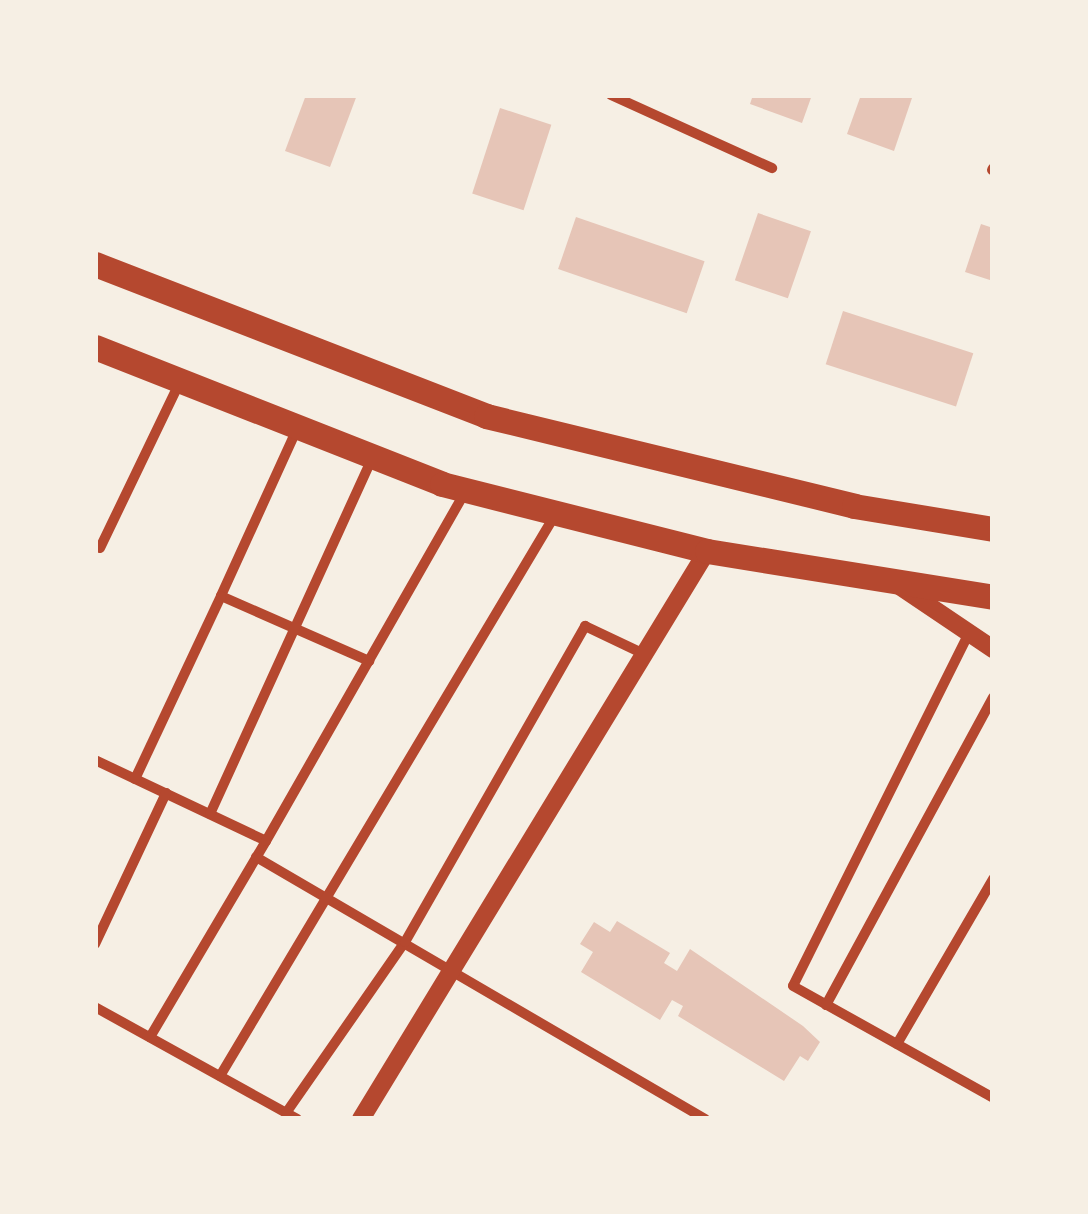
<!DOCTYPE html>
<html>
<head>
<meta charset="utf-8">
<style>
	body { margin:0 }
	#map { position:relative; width:1088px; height:1214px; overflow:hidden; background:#f6efe4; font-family:Lora,serif }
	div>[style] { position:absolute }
	.building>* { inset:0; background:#e6c5b7; transform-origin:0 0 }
	.minor>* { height:10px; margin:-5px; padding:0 5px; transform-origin:5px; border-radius:5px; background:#b5482f }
	.tertiary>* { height:18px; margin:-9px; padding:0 9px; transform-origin:9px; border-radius:9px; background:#b5482f }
	.trunk>* { height:25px; margin:-12.5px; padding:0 12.5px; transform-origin:12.5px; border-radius:12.5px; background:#b5482f }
	span { translate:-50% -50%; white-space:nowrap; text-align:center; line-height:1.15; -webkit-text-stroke:10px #f6efe4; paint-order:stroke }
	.frame { position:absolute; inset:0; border:98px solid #f6efe4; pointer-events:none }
</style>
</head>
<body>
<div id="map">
	<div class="building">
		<div style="clip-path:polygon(306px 95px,357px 95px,330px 167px,285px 151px)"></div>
		<div style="clip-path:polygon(753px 95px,812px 95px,802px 123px,750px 104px)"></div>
		<div style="clip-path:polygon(861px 95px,913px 95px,894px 151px,847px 134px)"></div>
		<div style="left:500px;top:108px;width:54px;height:90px;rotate:18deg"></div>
		<div style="left:758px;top:213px;width:56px;height:71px;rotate:19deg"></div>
		<div style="left:576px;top:217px;width:136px;height:55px;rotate:19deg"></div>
		<div style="clip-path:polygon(981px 224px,993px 228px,993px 281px,965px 272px)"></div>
		<div style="left:843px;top:311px;width:137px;height:56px;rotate:18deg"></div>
		<div style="clip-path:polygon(617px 921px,670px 953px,664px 963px,677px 971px,690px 949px,803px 1026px,820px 1042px,808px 1061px,800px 1056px,784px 1081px,678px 1016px,683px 1006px,672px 1000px,660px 1020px,581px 972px,593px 952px,580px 944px,594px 922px,610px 932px)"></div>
	</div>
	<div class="minor">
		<div style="left:611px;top:95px;width:177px;rotate:24.4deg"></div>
		<div style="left:992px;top:170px;width:2px;rotate:-63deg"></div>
		<div style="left:297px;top:429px;width:183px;rotate:114.5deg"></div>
		<div style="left:221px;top:596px;width:162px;rotate:23.7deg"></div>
		<div style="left:100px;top:548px;width:184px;rotate:-64.3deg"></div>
		<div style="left:969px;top:633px;width:394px;rotate:116.5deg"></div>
		<div style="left:793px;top:986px;width:229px;rotate:29.2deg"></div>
		<div style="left:95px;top:760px;width:189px;rotate:25.3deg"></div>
		<div style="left:266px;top:841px;width:228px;rotate:120.6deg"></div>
		<div style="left:135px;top:779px;width:202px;rotate:-64.8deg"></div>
		<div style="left:210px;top:814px;width:391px;rotate:-65.5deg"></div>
		<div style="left:266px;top:841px;width:403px;rotate:-60.3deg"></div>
		<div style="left:256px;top:857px;width:520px;rotate:30.26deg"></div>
		<div style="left:95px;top:944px;width:167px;rotate:-64.8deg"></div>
		<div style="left:826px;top:1005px;width:350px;rotate:-61.5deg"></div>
		<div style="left:95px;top:1007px;width:231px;rotate:29deg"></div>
		<div style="left:897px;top:1044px;width:191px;rotate:-59.8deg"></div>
		<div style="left:220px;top:1076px;width:653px;rotate:-59.16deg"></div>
		<div style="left:286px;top:1113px;width:208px;rotate:-55.2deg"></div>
		<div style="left:405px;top:942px;width:364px;rotate:-60.3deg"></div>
		<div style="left:585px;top:626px;width:65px;rotate:25.4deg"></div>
	</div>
	<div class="tertiary">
		<div style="left:898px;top:585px;width:115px;rotate:34deg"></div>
		<div style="left:361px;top:1119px;width:665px;rotate:-58.65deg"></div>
	</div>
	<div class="trunk">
		<div style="left:95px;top:264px;width:420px;rotate:21.2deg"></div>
		<div style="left:486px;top:416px;width:379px;rotate:13.7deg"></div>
		<div style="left:854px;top:506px;width:141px;rotate:9.4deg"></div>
		<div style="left:95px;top:347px;width:373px;rotate:21.5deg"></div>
		<div style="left:442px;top:484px;width:273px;rotate:14.2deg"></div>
		<div style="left:707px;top:551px;width:290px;rotate:9.1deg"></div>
	</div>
	<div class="frame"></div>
</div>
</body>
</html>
